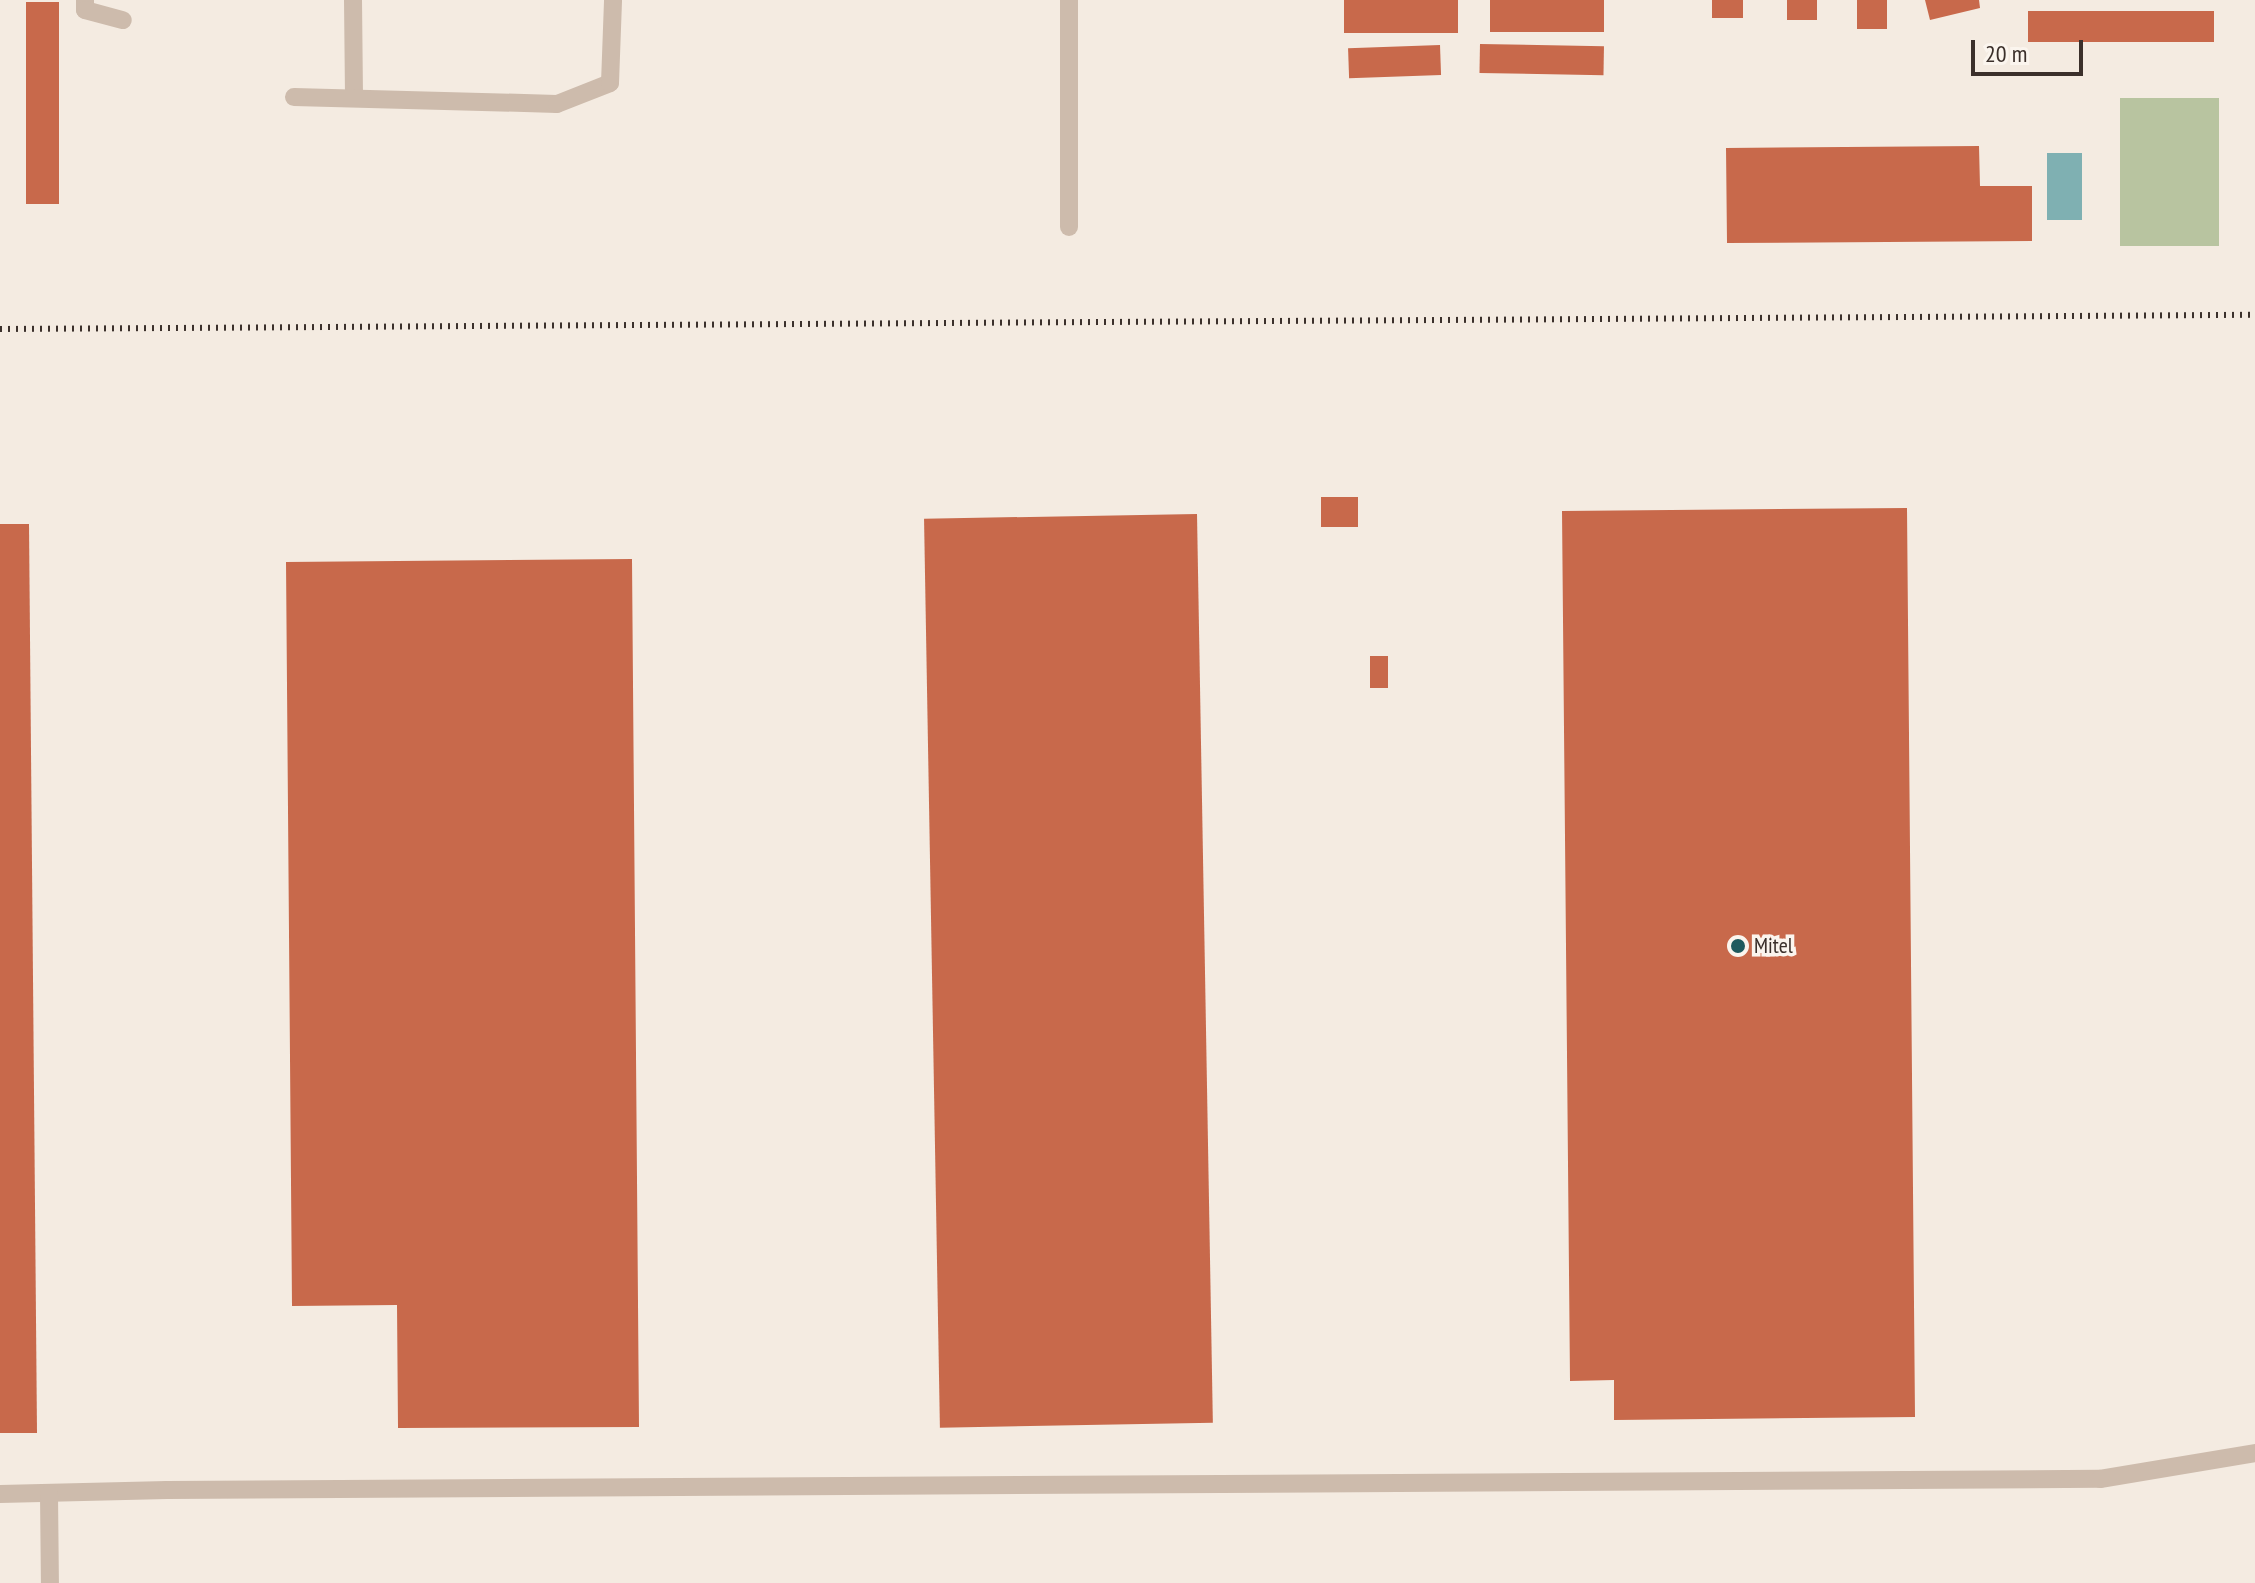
<!DOCTYPE html>
<html>
<head>
<meta charset="utf-8">
<style>
	body { margin:0 }
	#map { position:relative; width:2255px; height:1583px; overflow:hidden; background:#f4ebe1; font-family:"PT Sans Narrow",sans-serif }
	div>[style] { position:absolute }
	.green>* { inset:0; background:#b8c4a0; transform-origin:0 0 }
	.water>* { inset:0; background:#7fb0b2; transform-origin:0 0 }
	.building>* { inset:0; background:#c8694b; transform-origin:0 0 }
	.lane>* { height:18px; margin:-9px; padding:0 9px; transform-origin:9px; border-radius:9px; background:#cdbbac }
	.rail>* { height:6px; margin-top:-3px; transform-origin:0; background:repeating-linear-gradient(90deg,#3b302b 0 2px,transparent 0 8px) }
	.dots>* { width:22px; height:22px; translate:-50% -50%; box-sizing:border-box; border:4px solid #fbf5ee; border-radius:50% }
	span { translate:-50% -50%; white-space:nowrap; text-align:center; line-height:1.15; -webkit-text-stroke:7px #fbf5ee; paint-order:stroke }
	.poi-label { font-size:22px; color:#3b302b }
	.left { translate:0 -50%; text-align:left }
	.scale { position:absolute; left:1971px; top:40px; width:112px; height:36px; box-sizing:border-box; border:4px solid #3b302b; border-top:0; padding-left:10px; font-size:24px; line-height:28px; white-space:nowrap; color:#3b302b; -webkit-text-stroke:6px #fbf5ee; paint-order:stroke }
</style>
</head>
<body>
<div id="map">
	<div class="green">
		<div style="left:2120px;top:98px;width:99px;height:148px"></div>
	</div>
	<div class="water">
		<div style="left:2047px;top:153px;width:35px;height:67px"></div>
	</div>
	<div class="building">
		<div style="left:1344px;top:0;width:114px;height:33px"></div>
		<div style="left:1490px;top:0;width:114px;height:32px"></div>
		<div style="left:1712px;top:0;width:31px;height:18px"></div>
		<div style="left:1787px;top:0;width:30px;height:20px"></div>
		<div style="left:1857px;top:0;width:30px;height:29px"></div>
		<div style="clip-path:polygon(1925px 0,1979px 0,1980px 8px,1930px 20px)"></div>
		<div style="left:26px;top:2px;width:33px;height:202px"></div>
		<div style="left:2214px;top:11px;width:31px;height:186px;rotate:90deg"></div>
		<div style="left:1480px;top:44px;width:124px;height:29px;rotate:1deg"></div>
		<div style="left:1440px;top:45px;width:30px;height:92px;rotate:88deg"></div>
		<div style="clip-path:polygon(1979px 146px,1980px 186px,2032px 186px,2032px 241px,1727px 243px,1726px 148px)"></div>
		<div style="left:1358px;top:497px;width:30px;height:37px;rotate:90deg"></div>
		<div style="clip-path:polygon(1907px 508px,1915px 1417px,1614px 1420px,1614px 1380px,1570px 1381px,1562px 511px)"></div>
		<div style="left:1197px;top:514px;width:909px;height:273px;rotate:89deg"></div>
		<div style="clip-path:polygon(0 524px,29px 524px,37px 1433px,0 1433px)"></div>
		<div style="clip-path:polygon(632px 559px,639px 1427px,398px 1428px,397px 1305px,292px 1306px,286px 562px)"></div>
		<div style="left:1388px;top:656px;width:32px;height:18px;rotate:90deg"></div>
	</div>
	<div class="lane">
		<div style="left:85px;top:0;width:10px;rotate:90deg"></div>
		<div style="left:85px;top:10px;width:39px;rotate:15deg"></div>
		<div style="left:353px;top:0;width:98px;rotate:89.4deg"></div>
		<div style="left:294px;top:97px;width:263px;rotate:1.5deg"></div>
		<div style="left:557px;top:104px;width:57px;rotate:-21.6deg"></div>
		<div style="left:610px;top:83px;width:83px;rotate:-87.9deg"></div>
		<div style="left:1069px;top:227px;width:227px;rotate:-90deg"></div>
		<div style="left:0;top:1494px;width:167px;rotate:-1.4deg"></div>
		<div style="left:167px;top:1490px;width:1933px;rotate:-0.33deg"></div>
		<div style="left:2100px;top:1479px;width:157px;rotate:-9.5deg"></div>
		<div style="left:49px;top:1494px;width:89px;rotate:89.4deg"></div>
	</div>
	<div class="rail">
		<div style="left:0;top:329px;width:2255px;rotate:-0.36deg"></div>
	</div>
	<div class="dots">
		<div style="left:1738px;top:946px;background:#1f5a5e"></div>
	</div>
	<div class="poi-label">
		<span class="left" style="left:1754px;top:946px">Mitel</span>
	</div>
	<div class="scale">20 m</div>
</div>
</body>
</html>
